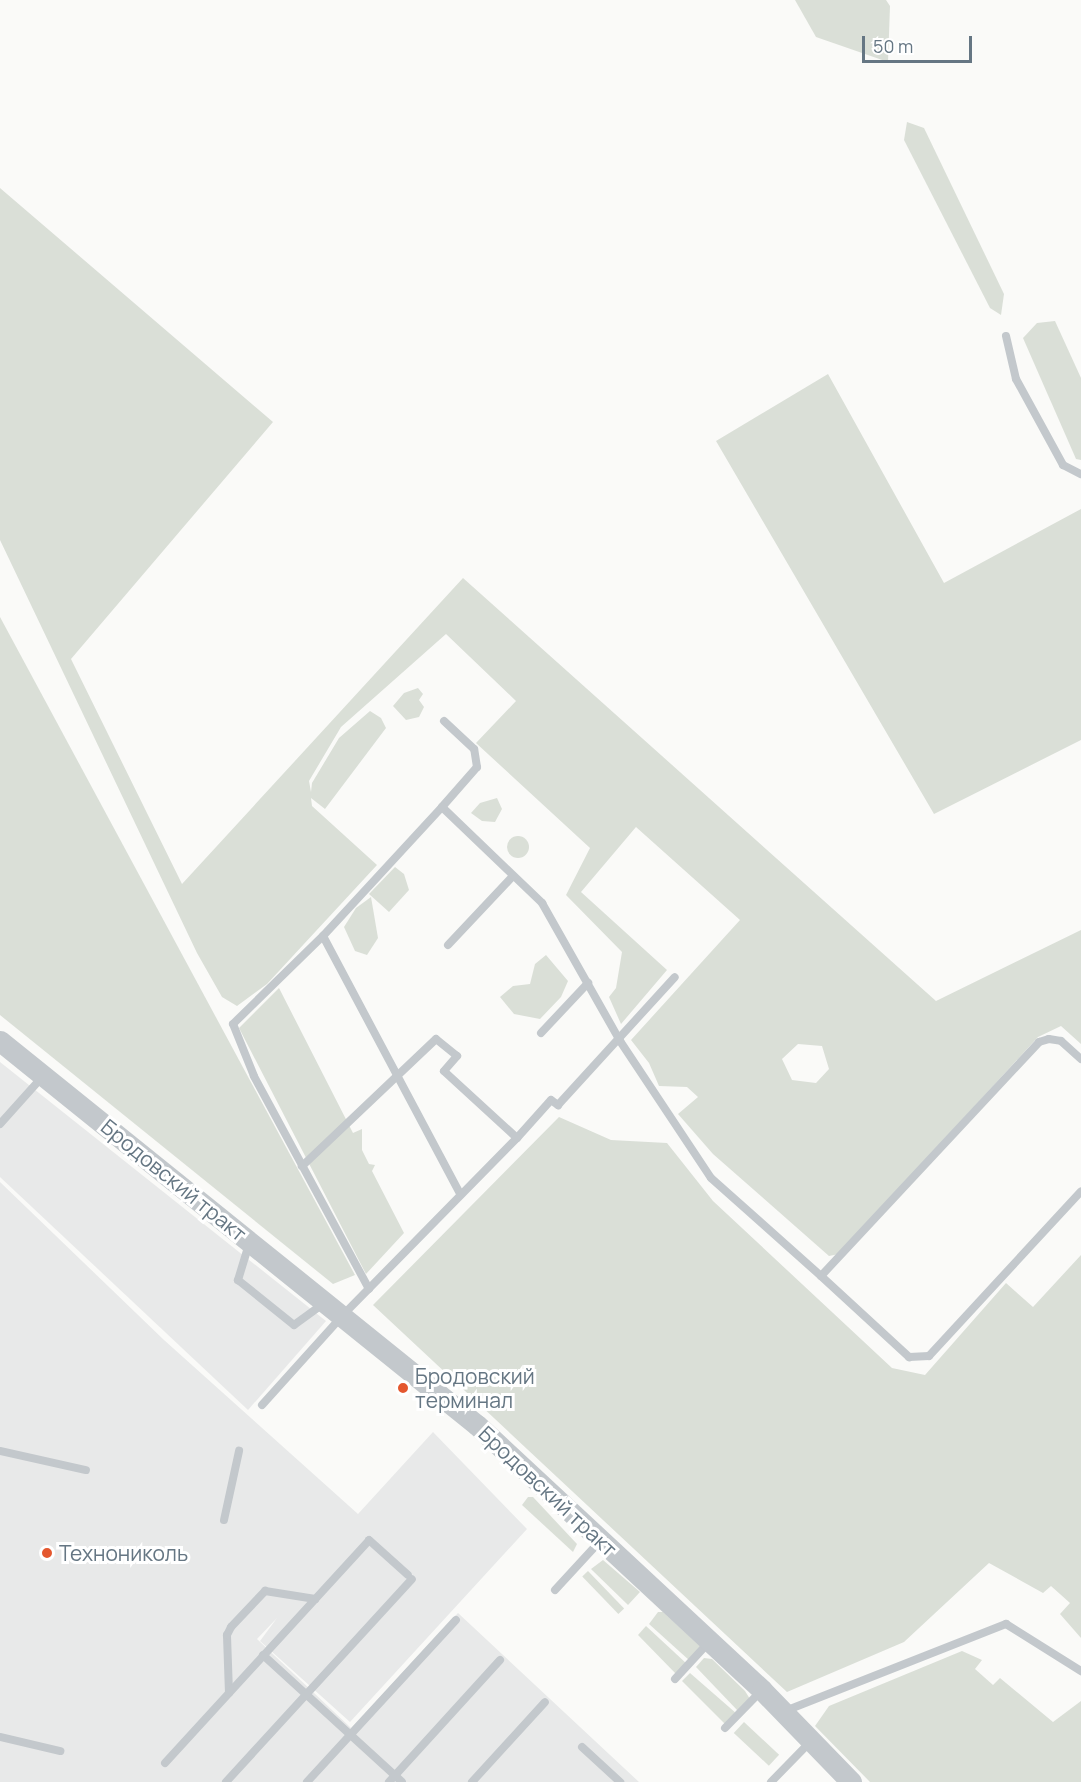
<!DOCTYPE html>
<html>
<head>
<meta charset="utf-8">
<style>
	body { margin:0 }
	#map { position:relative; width:1081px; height:1782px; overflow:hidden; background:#fafaf8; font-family:Manrope,sans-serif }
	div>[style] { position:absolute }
	.built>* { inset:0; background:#e8e9e9 }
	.green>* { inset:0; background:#dadfd7; transform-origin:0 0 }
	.round { border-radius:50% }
	.service>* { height:8px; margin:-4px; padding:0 4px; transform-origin:4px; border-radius:4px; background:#c3c8cc }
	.tertiary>* { height:21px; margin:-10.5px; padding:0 10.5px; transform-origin:10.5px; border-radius:10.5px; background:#c3c8cc }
	.dots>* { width:16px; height:16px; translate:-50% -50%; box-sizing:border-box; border:3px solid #fff; border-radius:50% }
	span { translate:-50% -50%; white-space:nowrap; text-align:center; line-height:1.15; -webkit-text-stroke:6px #fff; paint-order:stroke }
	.street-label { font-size:21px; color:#657683 }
	.poi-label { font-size:21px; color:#657683 }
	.left { translate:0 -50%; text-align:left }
	.scale { position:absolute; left:862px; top:36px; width:110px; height:27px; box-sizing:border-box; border:3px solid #657683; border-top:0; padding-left:8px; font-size:18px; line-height:21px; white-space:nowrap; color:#657683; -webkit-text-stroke:4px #fff; paint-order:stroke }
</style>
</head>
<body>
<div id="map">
	<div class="built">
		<div style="clip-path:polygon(0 1062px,326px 1321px,248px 1410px,0 1177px)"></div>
		<div style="clip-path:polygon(0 1182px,164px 1340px,358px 1514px,433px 1432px,527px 1529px,350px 1722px,260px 1641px,277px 1618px,257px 1639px,351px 1728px,458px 1613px,639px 1782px,0 1782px)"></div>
	</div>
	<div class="green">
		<div style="clip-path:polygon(795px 0,886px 0,890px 6px,888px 62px,816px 37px)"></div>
		<div style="clip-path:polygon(907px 122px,924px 128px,1004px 294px,1001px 315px,990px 308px,904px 140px)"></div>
		<div style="clip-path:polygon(evenodd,0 188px,273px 422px,71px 659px,182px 884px,463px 578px,936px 1001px,1081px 930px,1081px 1044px,1061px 1026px,1038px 1037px,839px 1254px,829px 1256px,713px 1154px,678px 1114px,698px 1097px,687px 1087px,659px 1086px,649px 1063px,631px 1040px,740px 920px,636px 827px,581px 892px,667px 970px,621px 1024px,609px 997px,616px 988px,622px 952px,566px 895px,590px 848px,476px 743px,516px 701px,446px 634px,341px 727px,309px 781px,311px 792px,312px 783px,339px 738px,370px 711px,381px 718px,386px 728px,325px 809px,311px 798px,312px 806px,377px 865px,267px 984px,237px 1006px,222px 997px,197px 953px,0 540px,0 188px,798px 1044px,822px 1046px,829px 1069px,816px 1083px,792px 1080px,782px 1059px,798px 1044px)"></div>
		<div style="clip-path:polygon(1055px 321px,1081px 378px,1081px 460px,1076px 459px,1023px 338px,1037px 323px)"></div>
		<div style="clip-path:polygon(828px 374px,944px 583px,1081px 509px,1081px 740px,934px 814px,716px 441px)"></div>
		<div style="clip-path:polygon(0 617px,355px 1275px,333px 1284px,0 1015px)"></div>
		<div style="clip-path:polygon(418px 688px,423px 694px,419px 700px,424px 707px,419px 717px,406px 720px,393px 706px,404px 693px)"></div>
		<div style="clip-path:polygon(497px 798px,502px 809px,495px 822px,482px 821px,471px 813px,480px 803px)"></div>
		<div class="round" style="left:507px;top:836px;width:22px;height:22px"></div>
		<div style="clip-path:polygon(395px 867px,404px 874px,409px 890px,389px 912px,369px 894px)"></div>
		<div style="clip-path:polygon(371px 897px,378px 938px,367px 955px,355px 951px,344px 927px,356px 908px)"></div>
		<div style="clip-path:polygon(546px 955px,568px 981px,561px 997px,540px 1019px,514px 1014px,500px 997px,513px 986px,530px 984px,535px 964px)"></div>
		<div style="clip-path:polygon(279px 988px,353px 1133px,362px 1129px,362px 1150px,369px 1164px,375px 1165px,372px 1171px,404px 1233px,366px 1274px,239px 1028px)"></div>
		<div style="clip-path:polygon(559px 1117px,611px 1140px,667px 1143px,713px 1201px,892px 1368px,925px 1375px,1006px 1283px,1033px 1307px,1081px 1255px,1081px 1638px,1060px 1614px,1070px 1603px,1051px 1586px,1043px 1593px,989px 1563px,904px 1642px,787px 1692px,373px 1305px)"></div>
		<div style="clip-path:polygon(528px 1497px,533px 1497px,577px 1544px,573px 1552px,522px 1505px)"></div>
		<div style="clip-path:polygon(603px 1560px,640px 1592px,628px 1605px,591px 1569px)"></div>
		<div style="left:588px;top:1571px;width:52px;height:8px;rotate:46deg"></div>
		<div style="clip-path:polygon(658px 1612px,663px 1612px,702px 1648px,690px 1661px,649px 1624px)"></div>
		<div style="clip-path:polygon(646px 1626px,687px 1664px,677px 1675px,638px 1635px)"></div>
		<div style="clip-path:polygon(962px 1651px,982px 1660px,975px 1669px,993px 1685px,1000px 1678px,1053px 1722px,1081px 1701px,1081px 1782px,870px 1782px,815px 1726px,829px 1706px)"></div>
		<div style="clip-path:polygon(704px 1658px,712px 1659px,745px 1691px,750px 1699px,738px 1711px,696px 1667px)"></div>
		<div style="clip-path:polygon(690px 1673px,737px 1714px,726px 1725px,682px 1681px)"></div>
		<div style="left:744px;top:1722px;width:48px;height:15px;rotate:43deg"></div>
	</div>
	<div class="service">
		<div style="left:1006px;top:336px;width:44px;rotate:76.9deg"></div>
		<div style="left:1016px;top:379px;width:98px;rotate:61.3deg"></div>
		<div style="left:1063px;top:465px;width:20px;rotate:27deg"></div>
		<div style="left:442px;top:807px;width:53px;rotate:-48.8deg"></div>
		<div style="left:477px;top:767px;width:18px;rotate:-99deg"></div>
		<div style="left:474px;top:749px;width:41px;rotate:-137deg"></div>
		<div style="left:323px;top:936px;width:293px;rotate:62deg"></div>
		<div style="left:448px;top:945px;width:93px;rotate:-46.7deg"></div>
		<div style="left:541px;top:1033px;width:69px;rotate:-46.8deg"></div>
		<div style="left:0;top:1124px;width:64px;rotate:-48.1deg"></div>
		<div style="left:517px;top:1138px;width:51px;rotate:-48.2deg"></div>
		<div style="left:551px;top:1100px;width:9px;rotate:36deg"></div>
		<div style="left:558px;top:1105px;width:173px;rotate:-47.6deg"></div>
		<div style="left:249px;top:1244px;width:38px;rotate:107deg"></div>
		<div style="left:238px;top:1280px;width:72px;rotate:38.8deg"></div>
		<div style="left:294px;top:1325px;width:37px;rotate:-36deg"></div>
		<div style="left:821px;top:1276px;width:120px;rotate:42.6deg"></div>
		<div style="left:909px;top:1357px;width:20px;rotate:-3deg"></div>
		<div style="left:929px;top:1356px;width:224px;rotate:-47.3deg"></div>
		<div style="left:369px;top:1289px;width:242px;rotate:-118.4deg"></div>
		<div style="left:254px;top:1076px;width:56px;rotate:-112deg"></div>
		<div style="left:233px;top:1024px;width:126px;rotate:-44.4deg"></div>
		<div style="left:323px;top:936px;width:176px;rotate:-47.3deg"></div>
		<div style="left:442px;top:807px;width:139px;rotate:43.8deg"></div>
		<div style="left:542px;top:903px;width:159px;rotate:60.5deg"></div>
		<div style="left:620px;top:1041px;width:164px;rotate:56.4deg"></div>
		<div style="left:711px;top:1178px;width:147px;rotate:41.7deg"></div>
		<div style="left:821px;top:1276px;width:320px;rotate:-47deg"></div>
		<div style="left:1039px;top:1042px;width:10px;rotate:-17deg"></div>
		<div style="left:1049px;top:1039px;width:12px;rotate:9deg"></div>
		<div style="left:1061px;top:1041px;width:27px;rotate:42deg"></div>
		<div style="left:262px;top:1405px;width:120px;rotate:-48deg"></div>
		<div style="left:342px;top:1316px;width:250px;rotate:-45.5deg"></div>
		<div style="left:517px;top:1138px;width:99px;rotate:-137.5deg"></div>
		<div style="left:444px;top:1071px;width:20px;rotate:-49deg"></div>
		<div style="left:457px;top:1056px;width:27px;rotate:-141deg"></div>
		<div style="left:436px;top:1039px;width:185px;rotate:136.5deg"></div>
		<div style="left:0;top:1451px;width:88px;rotate:12.5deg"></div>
		<div style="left:224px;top:1520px;width:71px;rotate:-77.7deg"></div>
		<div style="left:555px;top:1590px;width:68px;rotate:-47.4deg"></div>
		<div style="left:263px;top:1655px;width:188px;rotate:42.4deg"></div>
		<div style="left:675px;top:1679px;width:52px;rotate:-47.4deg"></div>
		<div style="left:229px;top:1693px;width:58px;rotate:-92deg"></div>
		<div style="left:227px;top:1635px;width:9px;rotate:-63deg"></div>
		<div style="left:231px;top:1627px;width:50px;rotate:-46.6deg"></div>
		<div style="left:265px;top:1591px;width:51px;rotate:9.1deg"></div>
		<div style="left:785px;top:1711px;width:238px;rotate:-21.5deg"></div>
		<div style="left:1006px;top:1624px;width:89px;rotate:32.1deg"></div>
		<div style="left:725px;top:1728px;width:53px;rotate:-45.8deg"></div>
		<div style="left:0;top:1737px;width:62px;rotate:13.1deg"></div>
		<div style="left:582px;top:1747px;width:52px;rotate:42.6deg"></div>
		<div style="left:165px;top:1763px;width:302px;rotate:-47.5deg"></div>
		<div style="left:369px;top:1540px;width:52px;rotate:41.9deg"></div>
		<div style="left:226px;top:1782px;width:275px;rotate:-47.5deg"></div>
		<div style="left:307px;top:1782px;width:220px;rotate:-47.4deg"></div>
		<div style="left:389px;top:1782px;width:165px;rotate:-47.7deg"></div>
		<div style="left:472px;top:1782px;width:108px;rotate:-47.6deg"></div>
		<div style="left:771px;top:1782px;width:57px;rotate:-45.7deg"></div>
	</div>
	<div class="tertiary">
		<div style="left:0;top:1041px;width:612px;rotate:38.84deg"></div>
		<div style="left:477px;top:1425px;width:389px;rotate:42.9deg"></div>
		<div style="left:762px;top:1690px;width:128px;rotate:45.9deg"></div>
	</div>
	<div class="dots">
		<div style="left:403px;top:1388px;background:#e4572e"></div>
		<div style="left:47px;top:1553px;background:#e4572e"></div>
	</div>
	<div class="street-label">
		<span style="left:174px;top:1180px;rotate:39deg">Бродовский тракт</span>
		<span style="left:548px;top:1491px;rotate:43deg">Бродовский тракт</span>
	</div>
	<div class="poi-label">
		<span class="left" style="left:415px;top:1388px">Бродовский<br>терминал</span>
		<span class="left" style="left:59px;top:1553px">Технониколь</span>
	</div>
	<div class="scale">50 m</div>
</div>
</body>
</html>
